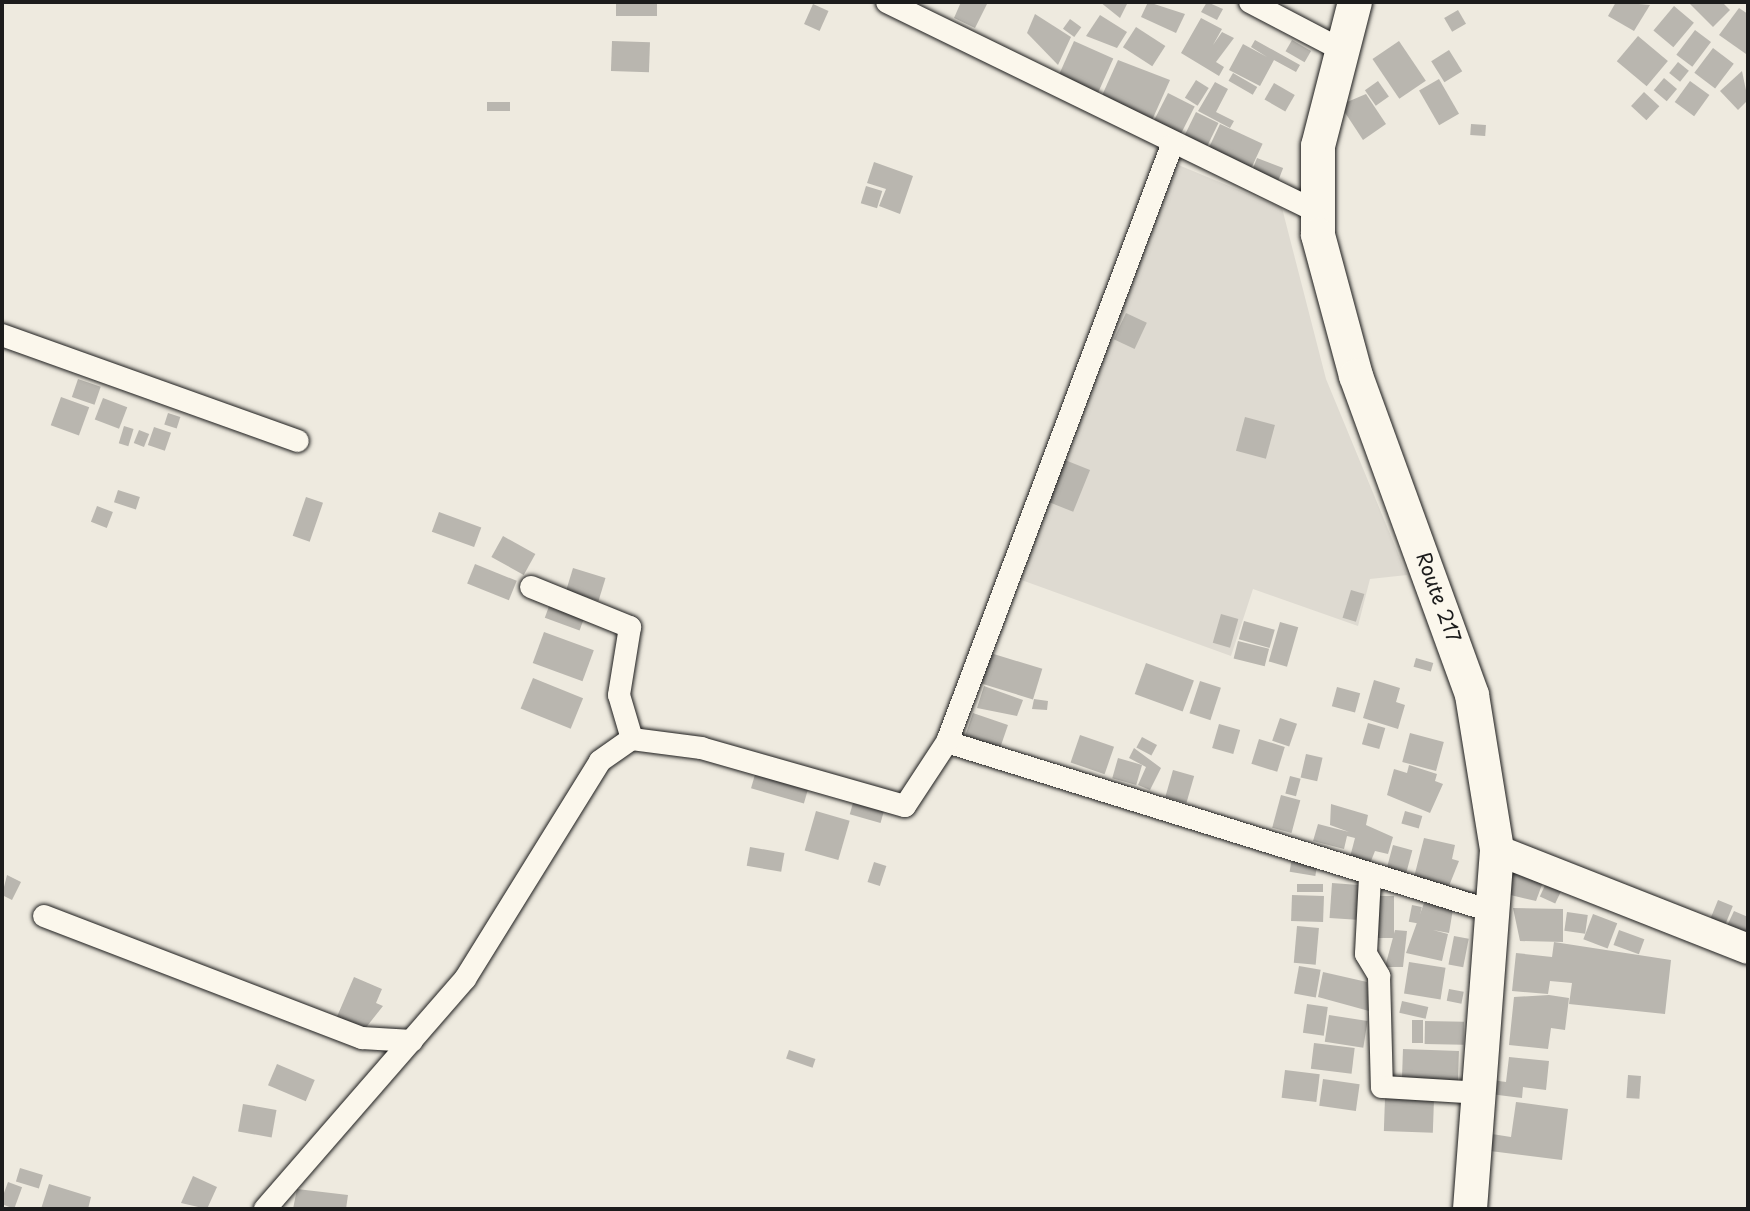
<!DOCTYPE html>
<html>
<head>
<meta charset="utf-8">
<style>
	body { margin:0 }
	#map { position:relative; width:1750px; height:1211px; overflow:hidden; background:#eeeadf; font-family:"Playpen Sans",sans-serif }
	div>[style] { position:absolute }
	.built>* { inset:0; background:#dedad1 }
	.building>* { inset:0; background:#b9b6af; transform-origin:0 0 }
	.roads { filter:drop-shadow(0 0 2px #1c1c1c) drop-shadow(0 0 2px #1c1c1c) }
	.street>* { height:22px; margin:-11px; padding:0 11px; transform-origin:11px; border-radius:11px; background:#fbf7ec }
	.secondary>* { height:30px; margin:-15px; padding:0 15px; transform-origin:15px; border-radius:15px; background:#fbf7ec }
	.primary>* { height:34px; margin:-17px; padding:0 17px; transform-origin:17px; border-radius:17px; background:#fbf7ec }
	span { translate:-50% -50%; white-space:nowrap; text-align:center; line-height:1.15; -webkit-text-stroke:6px #fbf7ec; paint-order:stroke }
	.street-label { font-size:20px; color:#1c1c1c }
	.frame { position:absolute; inset:0; border:4px solid #1c1c1c; pointer-events:none }
</style>
</head>
<body>
<div id="map">
	<div class="built">
		<div style="clip-path:polygon(1176px 164px,1282px 208px,1326px 379px,1407px 575px,1370px 579px,1358px 626px,1253px 589px,1231px 656px,1016px 578px)"></div>
	</div>
	<div class="building">
		<div style="left:616px;top:2px;width:41px;height:14px"></div>
		<div style="clip-path:polygon(961px 2px,988px 2px,975px 28px,954px 18px)"></div>
		<div style="clip-path:polygon(1100px 2px,1128px 2px,1120px 18px)"></div>
		<div style="clip-path:polygon(1148px 2px,1185px 14px,1176px 33px,1141px 17px)"></div>
		<div style="clip-path:polygon(1207px 2px,1223px 9px,1217px 20px,1201px 12px)"></div>
		<div style="clip-path:polygon(1616px 2px,1650px 5px,1634px 31px,1608px 16px)"></div>
		<div style="clip-path:polygon(1688px 2px,1722px 2px,1730px 10px,1713px 27px)"></div>
		<div style="left:813px;top:4px;width:17px;height:22px;rotate:24deg"></div>
		<div style="left:1674px;top:6px;width:26px;height:32px;rotate:40deg"></div>
		<div style="clip-path:polygon(1739px 8px,1748px 14px,1746px 54px,1719px 35px)"></div>
		<div style="left:1458px;top:10px;width:16px;height:16px;rotate:60deg"></div>
		<div style="clip-path:polygon(1035px 14px,1071px 37px,1058px 65px,1027px 33px)"></div>
		<div style="clip-path:polygon(1100px 15px,1127px 32px,1117px 48px,1086px 36px)"></div>
		<div style="clip-path:polygon(1201px 18px,1222px 29px,1213px 45px,1222px 32px,1234px 38px,1216px 62px,1224px 67px,1219px 76px,1181px 53px)"></div>
		<div style="left:1070px;top:19px;width:14px;height:12px;rotate:36deg"></div>
		<div style="left:1136px;top:27px;width:35px;height:24px;rotate:33deg"></div>
		<div style="left:1695px;top:30px;width:20px;height:31px;rotate:37deg"></div>
		<div style="left:1638px;top:36px;width:39px;height:33px;rotate:40deg"></div>
		<div style="clip-path:polygon(1255px 40px,1300px 65px,1296px 72px,1274px 60px,1260px 86px,1229px 70px,1243px 44px,1267px 57px,1251px 47px)"></div>
		<div style="left:1292px;top:40px;width:22px;height:13px;rotate:30deg"></div>
		<div style="left:612px;top:41px;width:38px;height:30px;rotate:2deg"></div>
		<div style="left:1074px;top:41px;width:43px;height:38px;rotate:24deg"></div>
		<div style="left:1399px;top:41px;width:48px;height:32px;rotate:56deg"></div>
		<div style="left:1713px;top:48px;width:26px;height:31px;rotate:37deg"></div>
		<div style="left:1449px;top:50px;width:25px;height:21px;rotate:58deg"></div>
		<div style="clip-path:polygon(1118px 60px,1170px 80px,1149px 127px,1100px 100px)"></div>
		<div style="left:1678px;top:62px;width:14px;height:14px;rotate:39deg"></div>
		<div style="clip-path:polygon(1742px 71px,1748px 100px,1738px 110px,1720px 91px)"></div>
		<div style="left:1233px;top:73px;width:28px;height:9px;rotate:30deg"></div>
		<div style="left:1664px;top:78px;width:17px;height:16px;rotate:40deg"></div>
		<div style="left:1439px;top:79px;width:40px;height:23px;rotate:60deg"></div>
		<div style="left:1196px;top:80px;width:15px;height:21px;rotate:32deg"></div>
		<div style="left:1378px;top:81px;width:19px;height:16px;rotate:55deg"></div>
		<div style="left:1690px;top:81px;width:24px;height:26px;rotate:36deg"></div>
		<div style="clip-path:polygon(1215px 82px,1228px 89px,1216px 112px,1234px 121px,1230px 128px,1198px 111px)"></div>
		<div style="left:1274px;top:83px;width:24px;height:19px;rotate:30deg"></div>
		<div style="left:1644px;top:92px;width:21px;height:19px;rotate:43deg"></div>
		<div style="left:1168px;top:93px;width:30px;height:34px;rotate:27deg"></div>
		<div style="clip-path:polygon(1366px 94px,1386px 124px,1363px 140px,1340px 105px)"></div>
		<div style="left:487px;top:102px;width:23px;height:9px"></div>
		<div style="left:1196px;top:112px;width:25px;height:32px;rotate:26deg"></div>
		<div style="left:1220px;top:124px;width:47px;height:34px;rotate:25deg"></div>
		<div style="left:1471px;top:124px;width:15px;height:11px;rotate:4deg"></div>
		<div style="left:1257px;top:158px;width:28px;height:14px;rotate:21deg"></div>
		<div style="clip-path:polygon(874px 162px,913px 176px,900px 214px,879px 206px,886px 189px,867px 183px)"></div>
		<div style="left:866px;top:186px;width:17px;height:18px;rotate:17deg"></div>
		<div style="left:1126px;top:313px;width:23px;height:29px;rotate:25deg"></div>
		<div style="left:78px;top:379px;width:24px;height:19px;rotate:19deg"></div>
		<div style="left:61px;top:397px;width:30px;height:30px;rotate:20deg"></div>
		<div style="left:103px;top:398px;width:26px;height:23px;rotate:21deg"></div>
		<div style="left:168px;top:413px;width:13px;height:12px;rotate:18deg"></div>
		<div style="left:1245px;top:417px;width:31px;height:35px;rotate:15deg"></div>
		<div style="left:124px;top:426px;width:10px;height:18px;rotate:17deg"></div>
		<div style="left:154px;top:427px;width:18px;height:19px;rotate:19deg"></div>
		<div style="left:139px;top:430px;width:11px;height:14px;rotate:22deg"></div>
		<div style="left:1065px;top:460px;width:27px;height:45px;rotate:22deg"></div>
		<div style="left:118px;top:490px;width:23px;height:13px;rotate:18deg"></div>
		<div style="left:306px;top:497px;width:18px;height:41px;rotate:19deg"></div>
		<div style="left:97px;top:506px;width:17px;height:17px;rotate:21deg"></div>
		<div style="left:439px;top:512px;width:45px;height:21px;rotate:20deg"></div>
		<div style="left:503px;top:536px;width:37px;height:24px;rotate:29deg"></div>
		<div style="left:475px;top:564px;width:45px;height:21px;rotate:22deg"></div>
		<div style="left:573px;top:568px;width:34px;height:24px;rotate:17deg"></div>
		<div style="left:1351px;top:590px;width:14px;height:29px;rotate:17deg"></div>
		<div style="left:552px;top:598px;width:37px;height:21px;rotate:20deg"></div>
		<div style="left:1221px;top:614px;width:18px;height:30px;rotate:16deg"></div>
		<div style="left:1244px;top:621px;width:32px;height:19px;rotate:16deg"></div>
		<div style="left:1280px;top:622px;width:19px;height:41px;rotate:16deg"></div>
		<div style="left:544px;top:632px;width:53px;height:33px;rotate:20deg"></div>
		<div style="left:1238px;top:641px;width:32px;height:18px;rotate:14deg"></div>
		<div style="left:984px;top:651px;width:61px;height:32px;rotate:17deg"></div>
		<div style="left:1416px;top:658px;width:18px;height:9px;rotate:16deg"></div>
		<div style="left:1146px;top:663px;width:51px;height:33px;rotate:20deg"></div>
		<div style="left:533px;top:678px;width:54px;height:33px;rotate:22deg"></div>
		<div style="clip-path:polygon(1374px 680px,1400px 688px,1396px 702px,1405px 705px,1398px 729px,1363px 718px)"></div>
		<div style="left:1200px;top:681px;width:22px;height:34px;rotate:18deg"></div>
		<div style="clip-path:polygon(984px 686px,1023px 700px,1017px 716px,977px 708px)"></div>
		<div style="left:1337px;top:687px;width:24px;height:20px;rotate:15deg"></div>
		<div style="clip-path:polygon(1034px 699px,1048px 701px,1047px 710px,1032px 709px)"></div>
		<div style="left:973px;top:713px;width:37px;height:24px;rotate:19deg"></div>
		<div style="left:1280px;top:718px;width:18px;height:24px;rotate:19deg"></div>
		<div style="left:1368px;top:723px;width:18px;height:22px;rotate:16deg"></div>
		<div style="left:1219px;top:724px;width:22px;height:25px;rotate:16deg"></div>
		<div style="left:1410px;top:733px;width:35px;height:30px;rotate:15deg"></div>
		<div style="left:1080px;top:735px;width:36px;height:29px;rotate:19deg"></div>
		<div style="left:1142px;top:737px;width:17px;height:12px;rotate:28deg"></div>
		<div style="left:1259px;top:739px;width:27px;height:26px;rotate:17deg"></div>
		<div style="clip-path:polygon(1134px 748px,1161px 768px,1150px 790px,1138px 785px,1146px 767px,1129px 758px)"></div>
		<div style="left:1306px;top:754px;width:17px;height:24px;rotate:13deg"></div>
		<div style="left:1118px;top:758px;width:25px;height:21px;rotate:16deg"></div>
		<div style="clip-path:polygon(1409px 765px,1437px 774px,1435px 781px,1443px 784px,1430px 813px,1387px 795px,1394px 769px,1407px 773px)"></div>
		<div style="left:1173px;top:770px;width:22px;height:28px;rotate:16deg"></div>
		<div style="left:756px;top:771px;width:55px;height:18px;rotate:16deg"></div>
		<div style="left:1290px;top:776px;width:11px;height:18px;rotate:15deg"></div>
		<div style="left:1281px;top:795px;width:20px;height:34px;rotate:15deg"></div>
		<div style="left:855px;top:796px;width:32px;height:19px;rotate:16deg"></div>
		<div style="clip-path:polygon(1331px 804px,1368px 815px,1366px 825px,1393px 837px,1388px 854px,1375px 851px,1367px 871px,1350px 857px,1355px 838px,1347px 836px,1344px 849px,1313px 841px,1318px 824px,1349px 832px,1330px 825px)"></div>
		<div style="left:816px;top:811px;width:35px;height:41px;rotate:16deg"></div>
		<div style="left:1405px;top:811px;width:18px;height:13px;rotate:16deg"></div>
		<div style="clip-path:polygon(1424px 838px,1455px 845px,1452px 859px,1459px 861px,1449px 886px,1474px 892px,1471px 903px,1411px 889px)"></div>
		<div style="left:1393px;top:845px;width:20px;height:29px;rotate:15deg"></div>
		<div style="left:750px;top:847px;width:35px;height:19px;rotate:10deg"></div>
		<div style="left:1292px;top:857px;width:26px;height:15px;rotate:9deg"></div>
		<div style="left:874px;top:862px;width:13px;height:21px;rotate:18deg"></div>
		<div style="clip-path:polygon(1511px 867px,1544px 879px,1536px 901px,1502px 893px)"></div>
		<div style="clip-path:polygon(7px 875px,21px 882px,12px 900px,2px 895px)"></div>
		<div style="left:1547px;top:881px;width:17px;height:17px;rotate:25deg"></div>
		<div style="left:1332px;top:883px;width:27px;height:35px;rotate:4deg"></div>
		<div style="left:1297px;top:884px;width:26px;height:8px"></div>
		<div style="left:1292px;top:895px;width:32px;height:26px;rotate:2deg"></div>
		<div style="left:1372px;top:896px;width:22px;height:42px"></div>
		<div style="left:1718px;top:900px;width:16px;height:23px;rotate:22deg"></div>
		<div style="clip-path:polygon(1424px 903px,1453px 909px,1449px 933px,1433px 930px,1448px 934px,1442px 961px,1406px 953px)"></div>
		<div style="left:1412px;top:905px;width:10px;height:17px;rotate:11deg"></div>
		<div style="clip-path:polygon(1513px 908px,1563px 909px,1563px 942px,1520px 941px)"></div>
		<div style="clip-path:polygon(1734px 911px,1748px 917px,1748px 938px,1726px 928px)"></div>
		<div style="left:1567px;top:912px;width:21px;height:19px;rotate:8deg"></div>
		<div style="left:1593px;top:914px;width:26px;height:27px;rotate:21deg"></div>
		<div style="left:1297px;top:926px;width:22px;height:37px;rotate:5deg"></div>
		<div style="clip-path:polygon(1395px 930px,1407px 931px,1403px 967px,1385px 967px)"></div>
		<div style="left:1619px;top:930px;width:27px;height:16px;rotate:20deg"></div>
		<div style="left:1454px;top:936px;width:15px;height:29px;rotate:11deg"></div>
		<div style="clip-path:polygon(1554px 942px,1671px 960px,1665px 1014px,1569px 1004px,1572px 983px,1550px 981px,1548px 994px,1512px 991px,1516px 953px,1552px 957px)"></div>
		<div style="left:1409px;top:962px;width:37px;height:32px;rotate:9deg"></div>
		<div style="left:1299px;top:966px;width:22px;height:28px;rotate:10deg"></div>
		<div style="clip-path:polygon(1323px 972px,1367px 982px,1369px 1011px,1318px 997px)"></div>
		<div style="clip-path:polygon(354px 977px,382px 989px,376px 1003px,383px 1006px,364px 1030px,336px 1019px)"></div>
		<div style="left:1449px;top:989px;width:15px;height:12px;rotate:11deg"></div>
		<div style="clip-path:polygon(1549px 995px,1569px 998px,1565px 1030px,1551px 1028px,1548px 1049px,1509px 1045px,1514px 997px)"></div>
		<div style="left:1402px;top:1001px;width:27px;height:12px;rotate:13deg"></div>
		<div style="left:1307px;top:1004px;width:21px;height:29px;rotate:8deg"></div>
		<div style="left:1329px;top:1015px;width:39px;height:27px;rotate:9deg"></div>
		<div style="left:1412px;top:1020px;width:11px;height:23px"></div>
		<div style="left:1425px;top:1021px;width:39px;height:23px;rotate:1deg"></div>
		<div style="left:1314px;top:1043px;width:41px;height:26px;rotate:7deg"></div>
		<div style="left:1403px;top:1049px;width:56px;height:35px;rotate:2deg"></div>
		<div style="left:789px;top:1050px;width:28px;height:9px;rotate:19deg"></div>
		<div style="clip-path:polygon(1509px 1057px,1549px 1061px,1546px 1090px,1523px 1087px,1522px 1098px,1490px 1094px,1492px 1080px,1506px 1082px)"></div>
		<div style="left:277px;top:1064px;width:41px;height:23px;rotate:23deg"></div>
		<div style="left:1285px;top:1070px;width:35px;height:28px;rotate:7deg"></div>
		<div style="left:1628px;top:1075px;width:13px;height:23px;rotate:4deg"></div>
		<div style="left:1323px;top:1079px;width:37px;height:27px;rotate:8deg"></div>
		<div style="left:1385px;top:1098px;width:49px;height:33px;rotate:2deg"></div>
		<div style="clip-path:polygon(1516px 1102px,1568px 1109px,1562px 1160px,1490px 1151px,1492px 1134px,1511px 1137px)"></div>
		<div style="left:243px;top:1104px;width:34px;height:28px;rotate:10deg"></div>
		<div style="left:20px;top:1168px;width:24px;height:14px;rotate:17deg"></div>
		<div style="clip-path:polygon(193px 1176px,217px 1187px,207px 1209px,181px 1203px)"></div>
		<div style="left:8px;top:1182px;width:15px;height:23px;rotate:20deg"></div>
		<div style="clip-path:polygon(49px 1184px,91px 1197px,88px 1209px,41px 1209px)"></div>
		<div style="clip-path:polygon(297px 1189px,348px 1195px,346px 1209px,293px 1209px)"></div>
	</div>
	<div class="roads">
		<div class="street">
			<div style="left:887px;top:2px;width:476px;rotate:26deg"></div>
			<div style="left:1250px;top:2px;width:102px;rotate:27.6deg"></div>
			<div style="left:2px;top:335px;width:314px;rotate:19.7deg"></div>
			<div style="left:531px;top:587px;width:107px;rotate:22deg"></div>
			<div style="left:630px;top:627px;width:69px;rotate:99.2deg"></div>
			<div style="left:619px;top:695px;width:46px;rotate:73.5deg"></div>
			<div style="left:947px;top:742px;width:573px;rotate:17.26deg"></div>
			<div style="left:1370px;top:877px;width:77px;rotate:93deg"></div>
			<div style="left:1366px;top:954px;width:26px;rotate:59deg"></div>
			<div style="left:1379px;top:976px;width:111px;rotate:88.5deg"></div>
			<div style="left:1382px;top:1087px;width:97px;rotate:3.5deg"></div>
			<div style="left:44px;top:916px;width:341px;rotate:21deg"></div>
			<div style="left:362px;top:1038px;width:50px;rotate:3.4deg"></div>
			<div style="left:265px;top:1209px;width:305px;rotate:-49deg"></div>
			<div style="left:465px;top:979px;width:256px;rotate:-58.2deg"></div>
			<div style="left:600px;top:761px;width:39px;rotate:-35deg"></div>
			<div style="left:632px;top:739px;width:70px;rotate:7.4deg"></div>
			<div style="left:701px;top:748px;width:212px;rotate:15.9deg"></div>
			<div style="left:905px;top:806px;width:77px;rotate:-56.7deg"></div>
			<div style="left:947px;top:742px;width:638px;rotate:-69.35deg"></div>
		</div>
		<div class="secondary">
			<div style="left:1497px;top:850px;width:270px;rotate:21.5deg"></div>
		</div>
		<div class="primary">
			<div style="left:1355px;top:2px;width:149px;rotate:104.4deg"></div>
			<div style="left:1318px;top:146px;width:89px;rotate:90deg"></div>
			<div style="left:1318px;top:235px;width:146px;rotate:74.9deg"></div>
			<div style="left:1356px;top:376px;width:339px;rotate:70deg"></div>
			<div style="left:1472px;top:695px;width:157px;rotate:80.8deg"></div>
			<div style="left:1497px;top:850px;width:360px;rotate:94.3deg"></div>
		</div>
	</div>
	<div class="street-label">
		<span style="left:1439px;top:597px;rotate:70deg">Route 217</span>
	</div>
	<div class="frame"></div>
</div>
</body>
</html>
